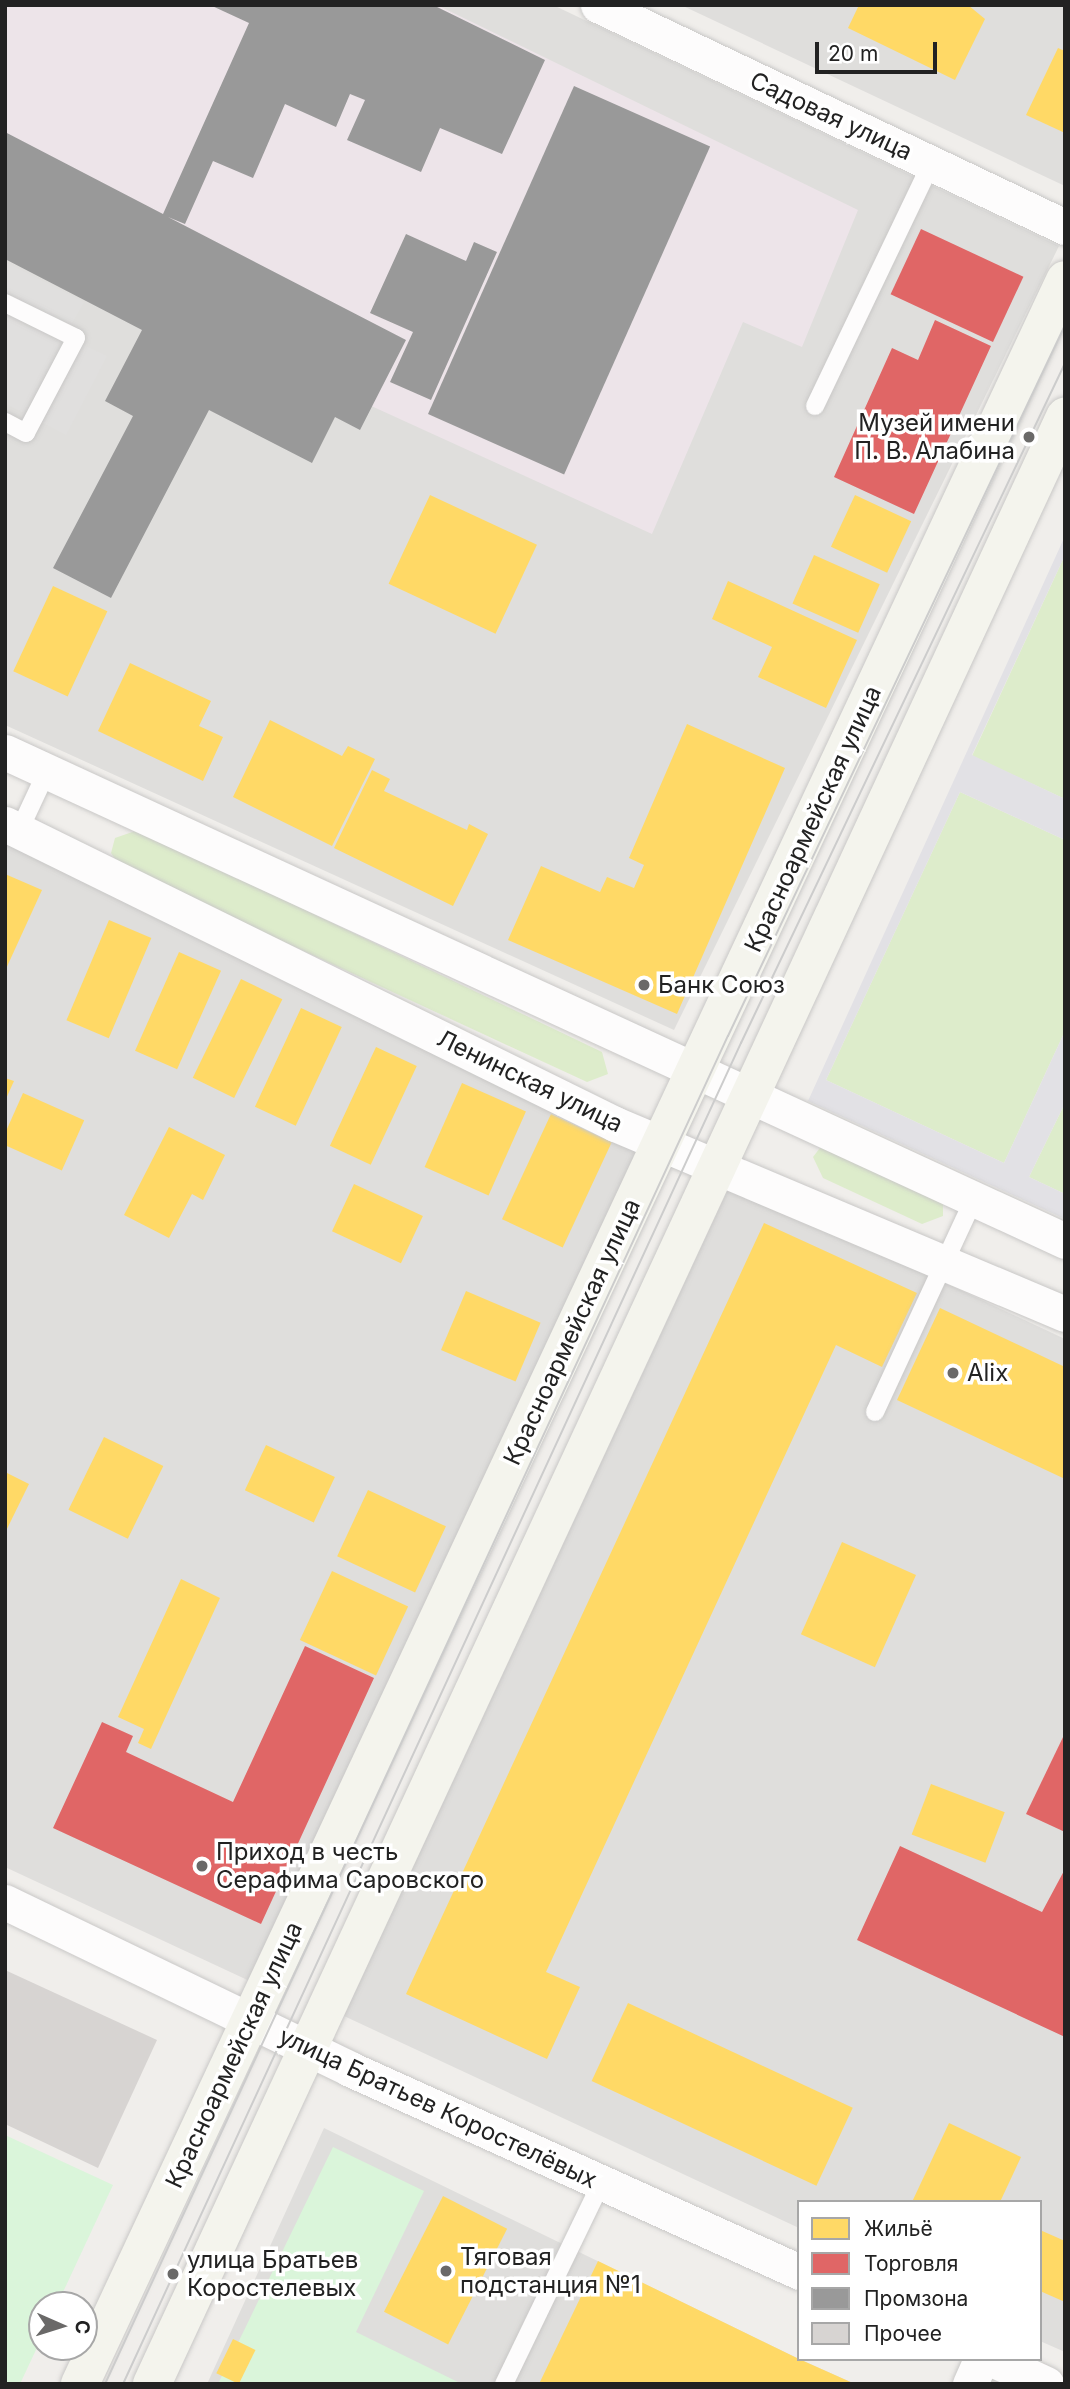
<!DOCTYPE html>
<html>
<head>
<meta charset="utf-8">
<style>
	body { margin:0 }
	#map { position:relative; width:1070px; height:2389px; overflow:hidden; background:#f0eeeb; font-family:Inter,sans-serif }
	div>[style] { position:absolute }
	.residential>* { inset:0; background:#dfdedc }
	.industrial>* { inset:0; background:#ede4e9 }
	.grass>* { inset:0; background:#ddeccb }
	.park>* { inset:0; background:#daf5da }
	.parking>* { inset:0; background:#e0dfde }
	.plaza>* { inset:0; background:#e2e1e5 }
	.homes>* { inset:0; background:#ffd966; transform-origin:0 0 }
	.shops>* { inset:0; background:#e06666; transform-origin:0 0 }
	.industry>* { inset:0; background:#999; transform-origin:0 0 }
	.building>* { inset:0; background:#d7d4d2 }
	.roads { filter:drop-shadow(0 0 2px #c9c8c7) drop-shadow(0 0 2px #c9c8c7) }
	.lane>* { height:18px; margin:-9px; padding:0 9px; transform-origin:9px; border-radius:9px; background:#fdfcfc }
	.street>* { height:35px; margin:-17.5px; padding:0 17.5px; transform-origin:17.5px; border-radius:17.5px; background:#fdfcfc }
	.secondary>* { height:38px; margin:-19px; padding:0 19px; transform-origin:19px; border-radius:19px; background:#f4f4ed }
	.tram>* { height:2px; margin:-1px; padding:0 1px; transform-origin:1px; border-radius:1px; background:#ccc }
	.dots>* { width:19px; height:19px; translate:-50% -50%; box-sizing:border-box; border:4px solid #fff; border-radius:50% }
	span { translate:-50% -50%; white-space:nowrap; text-align:center; line-height:1.15; -webkit-text-stroke:7px #fff; paint-order:stroke }
	.street-label { font-size:24px; color:#222 }
	.poi-label { font-size:24px; color:#222 }
	.right { translate:-100% -50%; text-align:right }
	.left { translate:0 -50%; text-align:left }
	.frame { position:absolute; inset:0; border:7px solid #222; pointer-events:none }
	.legend { position:absolute; left:797px; top:2200px; width:245px; height:161px; box-sizing:border-box; background:#fff; border:2px solid #a7a7a7; margin:0; padding:9px 12px; list-style:none; font-size:21px; color:#222 }
	.legend li { display:flex; align-items:center; gap:14px; height:35px }
	.legend b { width:35px; border:2px solid #a7a7a7 }
	.north { position:absolute; left:28px; top:2291px; width:70px; height:70px; box-sizing:border-box; background:#fff; border:2px solid #a7a7a7; border-radius:50%; rotate:93deg; font-size:19px; font-weight:700; line-height:28px; text-align:center; color:#222 }
	.north::after { content:''; display:block; margin:auto; width:24px; height:32px; background:#6a6968; clip-path:polygon(50% 0,100% 100%,50% 72%,0 100%) }
	.scale { position:absolute; left:815px; top:42px; width:122px; height:32px; box-sizing:border-box; border:4px solid #222; border-top:0; padding-left:9px; font-size:21px; line-height:24px; white-space:nowrap; color:#222; -webkit-text-stroke:5px #fff; paint-order:stroke }
</style>
</head>
<body>
<div id="map">
	<div class="residential">
		<div style="clip-path:polygon(5px 5px,553px 5px,1059px 246px,674px 1030px,5px 725px)"></div>
		<div style="clip-path:polygon(681px 5px,1065px 5px,1065px 186px)"></div>
		<div style="clip-path:polygon(5px 829px,653px 1139px,256px 1984px,5px 1867px)"></div>
		<div style="clip-path:polygon(731px 1183px,1065px 1339px,1065px 2352px,1040px 2341px,1040px 2202px,799px 2202px,799px 2228px,344px 2016px)"></div>
		<div style="clip-path:polygon(324px 2128px,799px 2359px,855px 2384px,207px 2384px)"></div>
	</div>
	<div class="industrial">
		<div style="clip-path:polygon(5px 5px,437px 5px,858px 210px,802px 347px,743px 322px,652px 534px,5px 239px)"></div>
	</div>
	<div class="grass">
		<div style="clip-path:polygon(1065px 555px,1065px 799px,972px 756px)"></div>
		<div style="clip-path:polygon(960px 792px,1065px 840px,1065px 1031px,1004px 1163px,826px 1080px)"></div>
		<div style="clip-path:polygon(138px 830px,602px 1052px,608px 1074px,587px 1082px,120px 866px,111px 853px,115px 838px)"></div>
		<div style="clip-path:polygon(1065px 1103px,1065px 1194px,1029px 1177px)"></div>
		<div style="clip-path:polygon(823px 1144px,943px 1200px,943px 1216px,922px 1224px,823px 1178px,813px 1157px)"></div>
	</div>
	<div class="park">
		<div style="clip-path:polygon(5px 2135px,113px 2185px,57px 2305px,42px 2305px,42px 2337px,20px 2384px,5px 2384px)"></div>
		<div style="clip-path:polygon(333px 2147px,424px 2191px,356px 2332px,462px 2384px,218px 2384px)"></div>
	</div>
	<div class="parking">
		<div style="clip-path:polygon(5px 262px,84px 302px,65px 336px,107px 356px,66px 435px,5px 403px)"></div>
	</div>
	<div class="plaza">
		<div style="clip-path:polygon(1065px 536px,1065px 555px,972px 755px,1065px 799px,1065px 840px,960px 792px,826px 1080px,1004px 1163px,1065px 1031px,1065px 1103px,1029px 1177px,1065px 1194px,1065px 1219px,808px 1101px)"></div>
	</div>
	<div class="homes">
		<div style="clip-path:polygon(859px 5px,968px 5px,985px 19px,955px 80px,848px 28px)"></div>
		<div style="clip-path:polygon(1058px 48px,1065px 51px,1065px 133px,1026px 115px)"></div>
		<div style="left:430px;top:495px;width:118px;height:98px;rotate:25deg"></div>
		<div style="left:855px;top:495px;width:62px;height:57px;rotate:25deg"></div>
		<div style="left:814px;top:555px;width:72px;height:53px;rotate:24deg"></div>
		<div style="clip-path:polygon(728px 581px,857px 640px,826px 708px,758px 677px,772px 647px,712px 619px)"></div>
		<div style="left:53px;top:586px;width:60px;height:94px;rotate:25deg"></div>
		<div style="clip-path:polygon(130px 663px,211px 701px,199px 726px,223px 737px,203px 781px,98px 731px)"></div>
		<div style="clip-path:polygon(270px 720px,342px 756px,348px 746px,375px 759px,332px 846px,233px 797px)"></div>
		<div style="clip-path:polygon(687px 724px,785px 768px,677px 1014px,508px 940px,541px 866px,600px 892px,607px 877px,634px 888px,644px 865px,629px 858px)"></div>
		<div style="clip-path:polygon(372px 770px,390px 779px,384px 791px,467px 830px,469px 824px,488px 834px,453px 906px,334px 848px)"></div>
		<div style="clip-path:polygon(5px 874px,42px 890px,5px 971px)"></div>
		<div style="left:109px;top:920px;width:46px;height:109px;rotate:23deg"></div>
		<div style="left:179px;top:952px;width:46px;height:108px;rotate:24deg"></div>
		<div style="left:241px;top:979px;width:46px;height:110px;rotate:26deg"></div>
		<div style="left:301px;top:1008px;width:45px;height:109px;rotate:25deg"></div>
		<div style="left:376px;top:1047px;width:45px;height:109px;rotate:25deg"></div>
		<div style="clip-path:polygon(5px 1078px,14px 1081px,5px 1101px)"></div>
		<div style="left:462px;top:1083px;width:70px;height:92px;rotate:24deg"></div>
		<div style="left:23px;top:1093px;width:67px;height:55px;rotate:24deg"></div>
		<div style="left:551px;top:1114px;width:67px;height:116px;rotate:25deg"></div>
		<div style="clip-path:polygon(169px 1127px,225px 1155px,203px 1200px,192px 1194px,169px 1238px,124px 1215px)"></div>
		<div style="left:354px;top:1184px;width:76px;height:52px;rotate:25deg"></div>
		<div style="clip-path:polygon(764px 1223px,917px 1293px,882px 1367px,836px 1345px,546px 1972px,580px 1987px,547px 2059px,406px 1994px)"></div>
		<div style="left:466px;top:1291px;width:81px;height:64px;rotate:23deg"></div>
		<div style="clip-path:polygon(940px 1308px,1065px 1367px,1065px 1479px,897px 1400px)"></div>
		<div style="left:104px;top:1437px;width:66px;height:81px;rotate:26deg"></div>
		<div style="left:266px;top:1445px;width:76px;height:50px;rotate:25deg"></div>
		<div style="clip-path:polygon(5px 1472px,29px 1484px,5px 1533px)"></div>
		<div style="left:368px;top:1490px;width:86px;height:73px;rotate:25deg"></div>
		<div style="left:842px;top:1542px;width:81px;height:101px;rotate:24deg"></div>
		<div style="left:332px;top:1571px;width:84px;height:76px;rotate:25deg"></div>
		<div style="clip-path:polygon(181px 1579px,220px 1598px,151px 1749px,138px 1743px,144px 1729px,118px 1717px)"></div>
		<div style="left:931px;top:1784px;width:79px;height:54px;rotate:21deg"></div>
		<div style="left:628px;top:2003px;width:248px;height:86px;rotate:25deg"></div>
		<div style="clip-path:polygon(949px 2123px,1021px 2157px,1000px 2202px,912px 2202px)"></div>
		<div style="left:443px;top:2196px;width:72px;height:130px;rotate:27deg"></div>
		<div style="clip-path:polygon(1040px 2230px,1065px 2241px,1065px 2302px,1040px 2291px)"></div>
		<div style="clip-path:polygon(598px 2261px,799px 2359px,855px 2384px,539px 2384px)"></div>
		<div style="left:233px;top:2339px;width:25px;height:38px;rotate:26deg"></div>
	</div>
	<div class="shops">
		<div style="left:921px;top:229px;width:113px;height:72px;rotate:25deg"></div>
		<div style="clip-path:polygon(935px 320px,991px 346px,914px 514px,834px 477px,892px 348px,918px 360px)"></div>
		<div style="clip-path:polygon(305px 1646px,374px 1678px,261px 1924px,53px 1828px,102px 1722px,133px 1736px,126px 1752px,233px 1802px)"></div>
		<div style="clip-path:polygon(1065px 1733px,1065px 1832px,1026px 1814px)"></div>
		<div style="clip-path:polygon(900px 1846px,1042px 1912px,1065px 1869px,1065px 2037px,857px 1940px)"></div>
	</div>
	<div class="industry">
		<div style="clip-path:polygon(210px 5px,433px 5px,545px 60px,502px 154px,440px 128px,421px 172px,347px 140px,365px 100px,350px 94px,336px 127px,285px 104px,253px 178px,213px 161px,185px 224px,168px 217px,406px 340px,360px 430px,335px 417px,312px 463px,209px 410px,111px 598px,53px 568px,133px 416px,105px 401px,142px 330px,5px 259px,5px 132px,163px 214px,249px 23px)"></div>
		<div style="left:574px;top:86px;width:149px;height:359px;rotate:24deg"></div>
		<div style="clip-path:polygon(406px 234px,466px 261px,474px 242px,497px 252px,431px 400px,390px 382px,413px 332px,370px 313px)"></div>
	</div>
	<div class="building">
		<div style="clip-path:polygon(5px 1970px,157px 2040px,98px 2168px,5px 2124px)"></div>
	</div>
	<div class="roads">
		<div class="lane">
			<div style="left:5px;top:303px;width:79px;rotate:26.2deg"></div>
			<div style="left:76px;top:338px;width:107px;rotate:117.8deg"></div>
			<div style="left:26px;top:433px;width:24px;rotate:-152deg"></div>
			<div style="left:815px;top:406px;width:268px;rotate:-64.4deg"></div>
			<div style="left:19px;top:831px;width:64px;rotate:-65deg"></div>
			<div style="left:875px;top:1412px;width:237px;rotate:-65.1deg"></div>
			<div style="left:504px;top:2384px;width:223px;rotate:-64.2deg"></div>
		</div>
		<div class="street">
			<div style="left:598px;top:5px;width:517px;rotate:25.43deg"></div>
			<div style="left:5px;top:752px;width:1167px;rotate:24.76deg"></div>
			<div style="left:5px;top:824px;width:680px;rotate:26.19deg"></div>
			<div style="left:615px;top:1124px;width:488px;rotate:22.9deg"></div>
			<div style="left:5px;top:1902px;width:383px;rotate:25.8deg"></div>
			<div style="left:350px;top:2069px;width:493px;rotate:24.3deg"></div>
			<div style="left:992px;top:2359px;width:60px;rotate:24.8deg"></div>
			<div style="left:970px;top:2384px;width:27px;rotate:-66deg"></div>
		</div>
		<div class="secondary">
			<div style="left:80px;top:2384px;width:2323px;rotate:-64.91deg"></div>
			<div style="left:152px;top:2384px;width:2169px;rotate:-65.1deg"></div>
		</div>
	</div>
	<div class="tram">
		<div style="left:105px;top:2384px;width:1485px;rotate:-65.2deg"></div>
		<div style="left:728px;top:1036px;width:787px;rotate:-64.64deg"></div>
		<div style="left:123px;top:2384px;width:1477px;rotate:-65.26deg"></div>
		<div style="left:741px;top:1043px;width:753px;rotate:-64.52deg"></div>
	</div>
	<div class="dots">
		<div style="left:1029px;top:437px;background:#6a6968"></div>
		<div style="left:644px;top:985px;background:#6a6968"></div>
		<div style="left:953px;top:1373px;background:#6a6968"></div>
		<div style="left:202px;top:1866px;background:#6a6968"></div>
		<div style="left:446px;top:2271px;background:#6a6968"></div>
		<div style="left:173px;top:2274px;background:#6a6968"></div>
	</div>
	<div class="street-label">
		<span style="left:831px;top:116px;rotate:25deg">Садовая улица</span>
		<span style="left:813px;top:819px;rotate:-65deg">Красноармейская улица</span>
		<span style="left:530px;top:1081px;rotate:26deg">Ленинская улица</span>
		<span style="left:572px;top:1332px;rotate:-65deg">Красноармейская улица</span>
		<span style="left:234px;top:2055px;rotate:-65deg">Красноармейская улица</span>
		<span style="left:438px;top:2108px;rotate:25deg">улица Братьев Коростелёвых</span>
	</div>
	<div class="poi-label">
		<span class="right" style="left:1015px;top:437px">Музей имени<br>П. В. Алабина</span>
		<span class="left" style="left:658px;top:985px">Банк Союз</span>
		<span class="left" style="left:967px;top:1373px">Alix</span>
		<span class="left" style="left:216px;top:1866px">Приход в честь<br>Серафима Саровского</span>
		<span class="left" style="left:460px;top:2271px">Тяговая<br>подстанция №1</span>
		<span class="left" style="left:187px;top:2274px">улица Братьев<br>Коростелевых</span>
	</div>
	<div class="frame"></div>
	<ul class="legend">
	<li><b style="height:19px;background:#ffd966"></b>Жильё</li>
	<li><b style="height:19px;background:#e06666"></b>Торговля</li>
	<li><b style="height:19px;background:#999"></b>Промзона</li>
	<li><b style="height:19px;background:#d7d4d2"></b>Прочее</li>
	</ul>
	<div class="north">С</div>
	<div class="scale">20 m</div>
</div>
</body>
</html>
